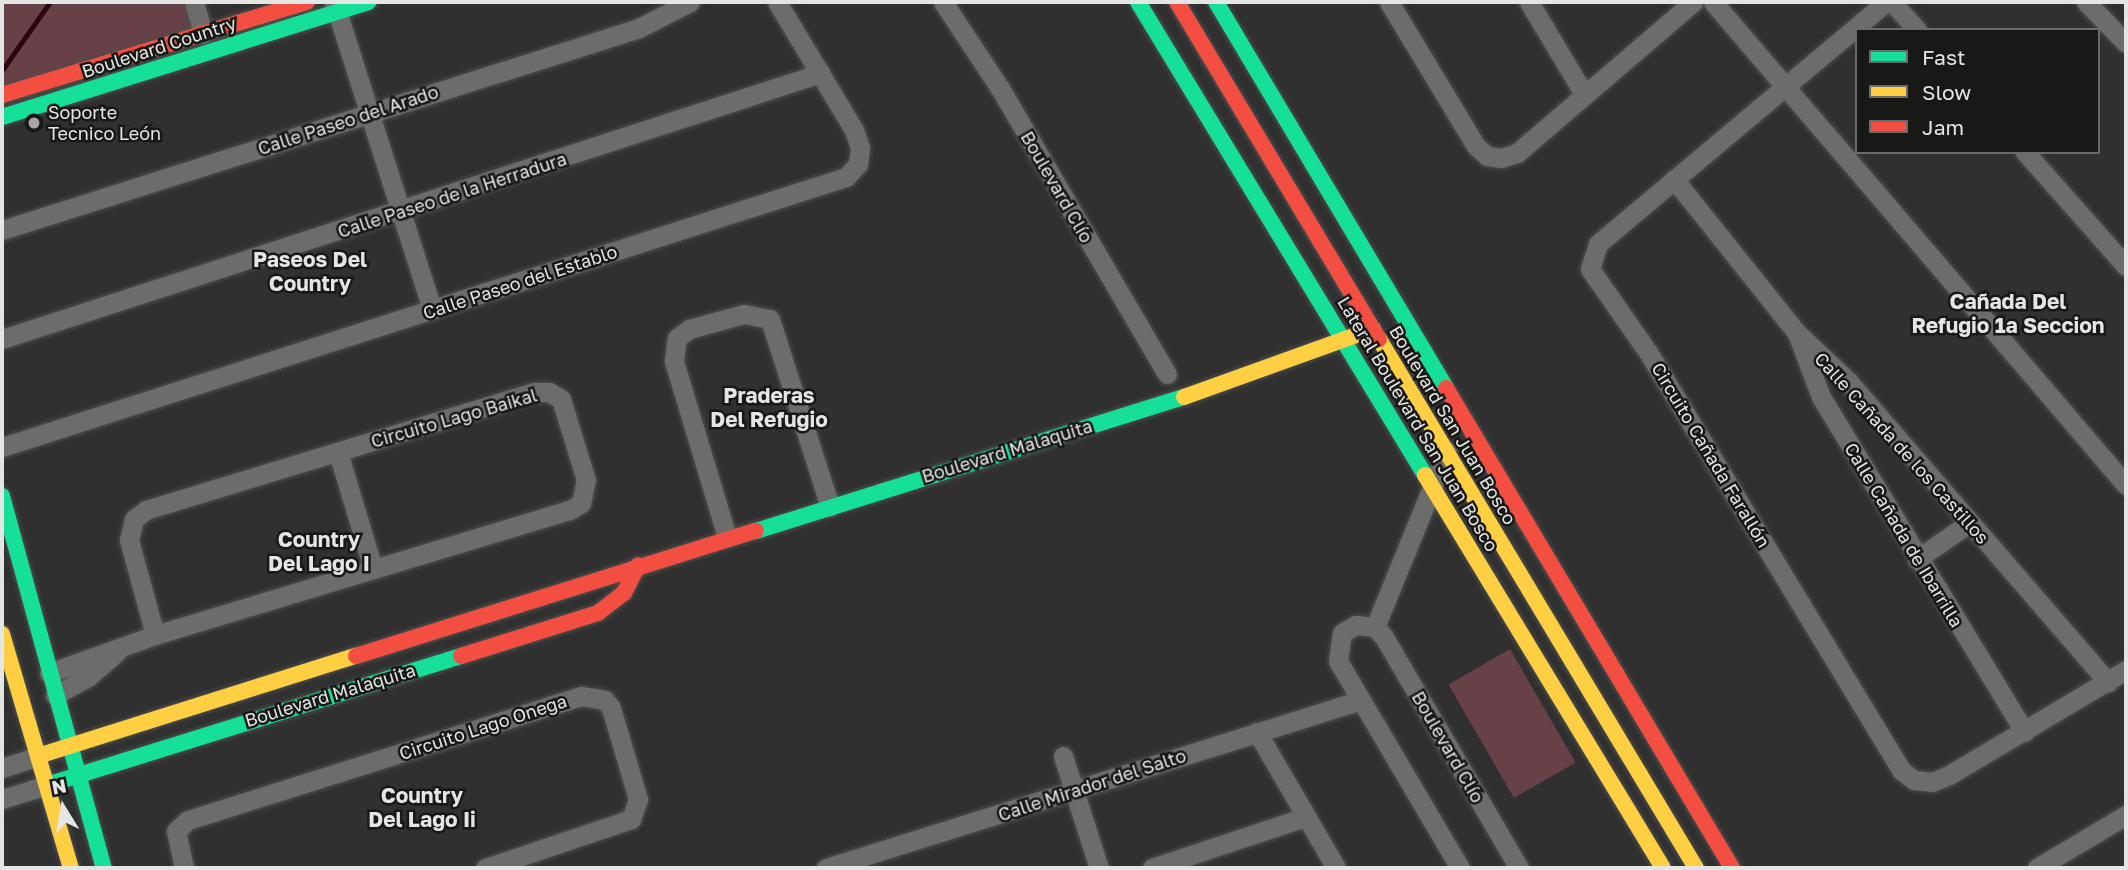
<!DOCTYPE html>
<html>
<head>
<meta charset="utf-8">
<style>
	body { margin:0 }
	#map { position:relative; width:2128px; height:870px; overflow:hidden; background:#2f302f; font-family:"Golos Text",sans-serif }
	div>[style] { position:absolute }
	.green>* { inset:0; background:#684148; transform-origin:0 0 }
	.stream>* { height:4.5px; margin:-2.25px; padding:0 2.25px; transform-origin:2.25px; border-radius:2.25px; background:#2b0611 }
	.roads { filter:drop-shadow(0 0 2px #4d4e4d) drop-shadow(0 0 2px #4d4e4d) }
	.street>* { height:19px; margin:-9.5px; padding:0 9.5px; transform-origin:9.5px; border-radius:9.5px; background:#6c6d6b }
	.fast>* { height:16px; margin:-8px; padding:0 8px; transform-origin:8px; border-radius:8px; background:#16e098 }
	.slow>* { height:16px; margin:-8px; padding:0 8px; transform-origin:8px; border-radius:8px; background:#ffcf43 }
	.jam>* { height:16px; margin:-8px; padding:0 8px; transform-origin:8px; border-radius:8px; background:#f24e42 }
	.dots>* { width:19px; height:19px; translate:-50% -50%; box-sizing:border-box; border:4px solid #181817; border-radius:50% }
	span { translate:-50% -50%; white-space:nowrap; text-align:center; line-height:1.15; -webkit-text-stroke:5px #181817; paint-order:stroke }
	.street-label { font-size:18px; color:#e4e6e4 }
	.poi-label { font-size:18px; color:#e4e6e4 }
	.left { translate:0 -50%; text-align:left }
	.quarter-label { font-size:21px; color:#e4e6e4; font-weight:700 }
	.frame { position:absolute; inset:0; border:4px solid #e4e6e4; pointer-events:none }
	.legend { position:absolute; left:1855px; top:28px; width:245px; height:126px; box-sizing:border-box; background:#181817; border:2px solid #6a6a69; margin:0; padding:9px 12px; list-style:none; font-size:21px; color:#e4e6e4 }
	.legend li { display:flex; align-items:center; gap:14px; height:35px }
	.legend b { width:35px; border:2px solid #6a6a69 }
	.north { position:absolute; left:28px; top:772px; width:70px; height:70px; -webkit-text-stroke:5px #181817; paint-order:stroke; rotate:349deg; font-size:19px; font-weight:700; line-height:28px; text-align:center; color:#e4e6e4 }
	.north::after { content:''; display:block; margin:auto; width:24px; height:32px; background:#e4e6e4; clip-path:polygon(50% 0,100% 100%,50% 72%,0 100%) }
</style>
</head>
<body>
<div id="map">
	<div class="green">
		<div style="clip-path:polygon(2px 2px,187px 2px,196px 32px,2px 90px)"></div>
		<div style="left:1510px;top:649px;width:131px;height:71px;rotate:60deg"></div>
	</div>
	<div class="stream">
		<div style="left:3px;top:69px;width:82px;rotate:-55deg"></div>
	</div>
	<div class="roads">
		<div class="street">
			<div style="left:194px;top:2px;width:33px;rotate:74deg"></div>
			<div style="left:334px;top:2px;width:323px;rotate:72.3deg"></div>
			<div style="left:943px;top:2px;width:105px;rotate:56.6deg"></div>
			<div style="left:1001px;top:90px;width:329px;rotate:59.7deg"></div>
			<div style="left:1389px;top:2px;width:168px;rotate:58.9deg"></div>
			<div style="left:1476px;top:146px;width:15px;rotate:42deg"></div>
			<div style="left:1487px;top:156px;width:14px;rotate:8deg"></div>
			<div style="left:1501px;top:158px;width:17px;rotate:-17deg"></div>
			<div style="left:1517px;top:153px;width:232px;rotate:-40.6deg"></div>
			<div style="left:1529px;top:2px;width:107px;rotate:59.1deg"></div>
			<div style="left:1713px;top:2px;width:635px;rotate:49.47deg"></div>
			<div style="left:1886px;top:2px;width:376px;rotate:140deg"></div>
			<div style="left:1598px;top:244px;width:26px;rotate:108deg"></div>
			<div style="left:1590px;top:269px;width:101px;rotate:55.1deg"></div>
			<div style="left:1648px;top:352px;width:490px;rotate:58.8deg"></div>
			<div style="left:1902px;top:771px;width:15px;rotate:37deg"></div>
			<div style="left:1914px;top:780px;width:18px;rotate:6deg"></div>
			<div style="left:1932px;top:782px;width:18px;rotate:-22deg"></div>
			<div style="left:1949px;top:775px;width:206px;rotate:-30.7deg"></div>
			<div style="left:1892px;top:2px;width:38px;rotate:48deg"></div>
			<div style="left:2086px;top:2px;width:57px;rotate:45.7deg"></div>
			<div style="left:2025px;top:152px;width:152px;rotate:48.5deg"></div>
			<div style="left:1674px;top:179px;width:196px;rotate:51.4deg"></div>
			<div style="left:1796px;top:332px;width:71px;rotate:43.3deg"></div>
			<div style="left:1848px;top:381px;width:398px;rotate:49.2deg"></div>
			<div style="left:2px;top:230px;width:668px;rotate:-17.59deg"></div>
			<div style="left:639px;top:28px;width:57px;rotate:-27deg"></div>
			<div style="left:1798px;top:336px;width:65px;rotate:69.3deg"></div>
			<div style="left:1821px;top:397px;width:392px;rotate:58.7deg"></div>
			<div style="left:2px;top:339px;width:861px;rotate:-17.99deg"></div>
			<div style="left:2px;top:447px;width:886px;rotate:-17.74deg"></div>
			<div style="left:846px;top:177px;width:18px;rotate:-47deg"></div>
			<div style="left:858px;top:164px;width:16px;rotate:-83deg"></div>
			<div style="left:860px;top:148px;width:19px;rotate:-108deg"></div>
			<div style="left:854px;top:130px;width:149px;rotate:-121deg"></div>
			<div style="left:338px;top:452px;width:122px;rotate:73.3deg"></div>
			<div style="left:727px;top:537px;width:184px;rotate:-106.8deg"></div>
			<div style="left:674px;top:361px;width:23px;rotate:-83deg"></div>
			<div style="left:677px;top:338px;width:15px;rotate:-37deg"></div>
			<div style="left:689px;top:329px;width:57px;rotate:-15.3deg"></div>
			<div style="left:744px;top:314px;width:26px;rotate:11deg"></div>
			<div style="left:770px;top:319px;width:197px;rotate:72.3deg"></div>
			<div style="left:1917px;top:559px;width:63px;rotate:-34.7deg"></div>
			<div style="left:1375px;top:627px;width:190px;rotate:-67.8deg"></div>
			<div style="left:49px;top:673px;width:113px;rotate:-19.7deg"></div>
			<div style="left:155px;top:635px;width:433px;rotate:-16.8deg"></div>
			<div style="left:570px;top:510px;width:13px;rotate:-32deg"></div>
			<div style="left:581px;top:503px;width:24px;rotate:-78deg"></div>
			<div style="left:586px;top:480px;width:85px;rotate:-107.2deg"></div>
			<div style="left:561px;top:399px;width:14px;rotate:-150deg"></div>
			<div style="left:549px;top:392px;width:15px;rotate:180deg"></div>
			<div style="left:534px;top:392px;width:406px;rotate:163.1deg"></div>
			<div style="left:146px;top:510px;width:15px;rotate:143deg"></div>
			<div style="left:134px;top:519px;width:22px;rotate:103deg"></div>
			<div style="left:129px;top:540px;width:98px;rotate:74.7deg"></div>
			<div style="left:55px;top:695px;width:38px;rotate:-29deg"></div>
			<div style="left:88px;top:677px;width:38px;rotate:-41deg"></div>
			<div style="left:1257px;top:732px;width:157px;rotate:59.8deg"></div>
			<div style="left:1063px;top:756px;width:118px;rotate:72.2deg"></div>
			<div style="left:2px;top:768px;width:38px;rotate:-18deg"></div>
			<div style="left:2px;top:799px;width:47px;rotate:-17.3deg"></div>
			<div style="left:184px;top:868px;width:38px;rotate:-102deg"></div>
			<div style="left:176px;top:831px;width:16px;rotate:-43deg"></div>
			<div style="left:188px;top:820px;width:412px;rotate:-17.5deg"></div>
			<div style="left:581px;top:696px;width:24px;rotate:9deg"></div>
			<div style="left:605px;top:700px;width:10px;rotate:53deg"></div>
			<div style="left:611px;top:708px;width:95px;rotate:73.5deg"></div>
			<div style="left:638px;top:799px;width:21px;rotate:109deg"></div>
			<div style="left:631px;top:819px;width:154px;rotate:161.4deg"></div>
			<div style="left:826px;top:868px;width:558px;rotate:-17.43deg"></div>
			<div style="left:1152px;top:868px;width:161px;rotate:-18.4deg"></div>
			<div style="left:1460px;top:868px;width:240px;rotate:-120.5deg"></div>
			<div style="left:1338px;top:661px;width:28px;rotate:-82deg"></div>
			<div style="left:1342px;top:633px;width:16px;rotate:-30deg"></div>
			<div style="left:1356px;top:625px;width:19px;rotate:6deg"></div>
			<div style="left:1375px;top:627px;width:13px;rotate:48deg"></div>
			<div style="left:1384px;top:637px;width:268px;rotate:59.7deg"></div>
			<div style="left:2037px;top:868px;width:104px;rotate:-30.8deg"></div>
		</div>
		<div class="fast">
			<div style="left:1138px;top:2px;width:553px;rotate:58.75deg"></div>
			<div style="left:1216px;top:2px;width:449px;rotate:59.2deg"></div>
			<div style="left:2px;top:117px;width:384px;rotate:-17.4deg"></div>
			<div style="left:2px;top:496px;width:386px;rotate:74.7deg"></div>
			<div style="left:756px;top:531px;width:448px;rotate:-17.4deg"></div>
			<div style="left:47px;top:785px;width:434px;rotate:-17.3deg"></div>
		</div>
		<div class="slow">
			<div style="left:1379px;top:339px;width:617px;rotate:59.07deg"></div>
			<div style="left:1184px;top:397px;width:201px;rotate:-19.8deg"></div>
			<div style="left:1425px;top:475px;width:459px;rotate:58.8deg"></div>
			<div style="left:2px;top:634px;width:244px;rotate:73.6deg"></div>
			<div style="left:38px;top:756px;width:333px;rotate:-17.5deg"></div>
		</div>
		<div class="jam">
			<div style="left:1177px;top:2px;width:393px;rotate:59.1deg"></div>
			<div style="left:2px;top:95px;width:319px;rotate:-17deg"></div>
			<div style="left:1446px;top:388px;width:559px;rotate:59.21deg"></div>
			<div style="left:356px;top:656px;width:419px;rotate:-17.4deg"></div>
			<div style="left:461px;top:656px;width:144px;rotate:-17.4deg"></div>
			<div style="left:598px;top:613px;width:33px;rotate:-38deg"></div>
			<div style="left:624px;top:593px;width:31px;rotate:-63deg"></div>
		</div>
	</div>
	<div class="dots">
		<div style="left:34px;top:123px;background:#a5a6a5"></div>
	</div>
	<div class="street-label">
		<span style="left:159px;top:47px;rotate:-18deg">Boulevard Country</span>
		<span style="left:348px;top:120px;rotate:-18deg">Calle Paseo del Arado</span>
		<span style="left:1057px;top:187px;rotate:60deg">Boulevard Clío</span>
		<span style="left:452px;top:195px;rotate:-18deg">Calle Paseo de la Herradura</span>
		<span style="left:520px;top:282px;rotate:-18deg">Calle Paseo del Establo</span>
		<span style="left:454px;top:418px;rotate:-16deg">Circuito Lago Baikal</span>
		<span style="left:1418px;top:424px;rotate:59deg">Lateral Boulevard San Juan Bosco</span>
		<span style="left:1453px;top:425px;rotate:59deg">Boulevard San Juan Bosco</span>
		<span style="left:1902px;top:448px;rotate:48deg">Calle Cañada de los Castillos</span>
		<span style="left:1007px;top:451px;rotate:-17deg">Boulevard Malaquita</span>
		<span style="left:1711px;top:455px;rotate:59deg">Circuito Cañada Farallón</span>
		<span style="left:1904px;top:535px;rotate:59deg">Calle Cañada de Ibarrilla</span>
		<span style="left:330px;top:695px;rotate:-17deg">Boulevard Malaquita</span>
		<span style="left:483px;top:727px;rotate:-18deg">Circuito Lago Onega</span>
		<span style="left:1448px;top:747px;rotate:60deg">Boulevard Clío</span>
		<span style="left:1092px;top:785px;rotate:-18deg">Calle Mirador del Salto</span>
	</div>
	<div class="poi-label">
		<span class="left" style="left:48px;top:123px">Soporte<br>Tecnico León</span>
	</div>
	<div class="quarter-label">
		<span style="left:310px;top:271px">Paseos Del<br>Country</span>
		<span style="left:2008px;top:313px">Cañada Del<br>Refugio 1a Seccion</span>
		<span style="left:769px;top:407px">Praderas<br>Del Refugio</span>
		<span style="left:319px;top:551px">Country<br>Del Lago I</span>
		<span style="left:422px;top:807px">Country<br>Del Lago Ii</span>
	</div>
	<div class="frame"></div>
	<ul class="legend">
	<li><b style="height:9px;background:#16e098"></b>Fast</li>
	<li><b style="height:9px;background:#ffcf43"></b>Slow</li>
	<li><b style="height:9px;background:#f24e42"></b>Jam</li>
	</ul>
	<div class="north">N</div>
</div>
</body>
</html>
